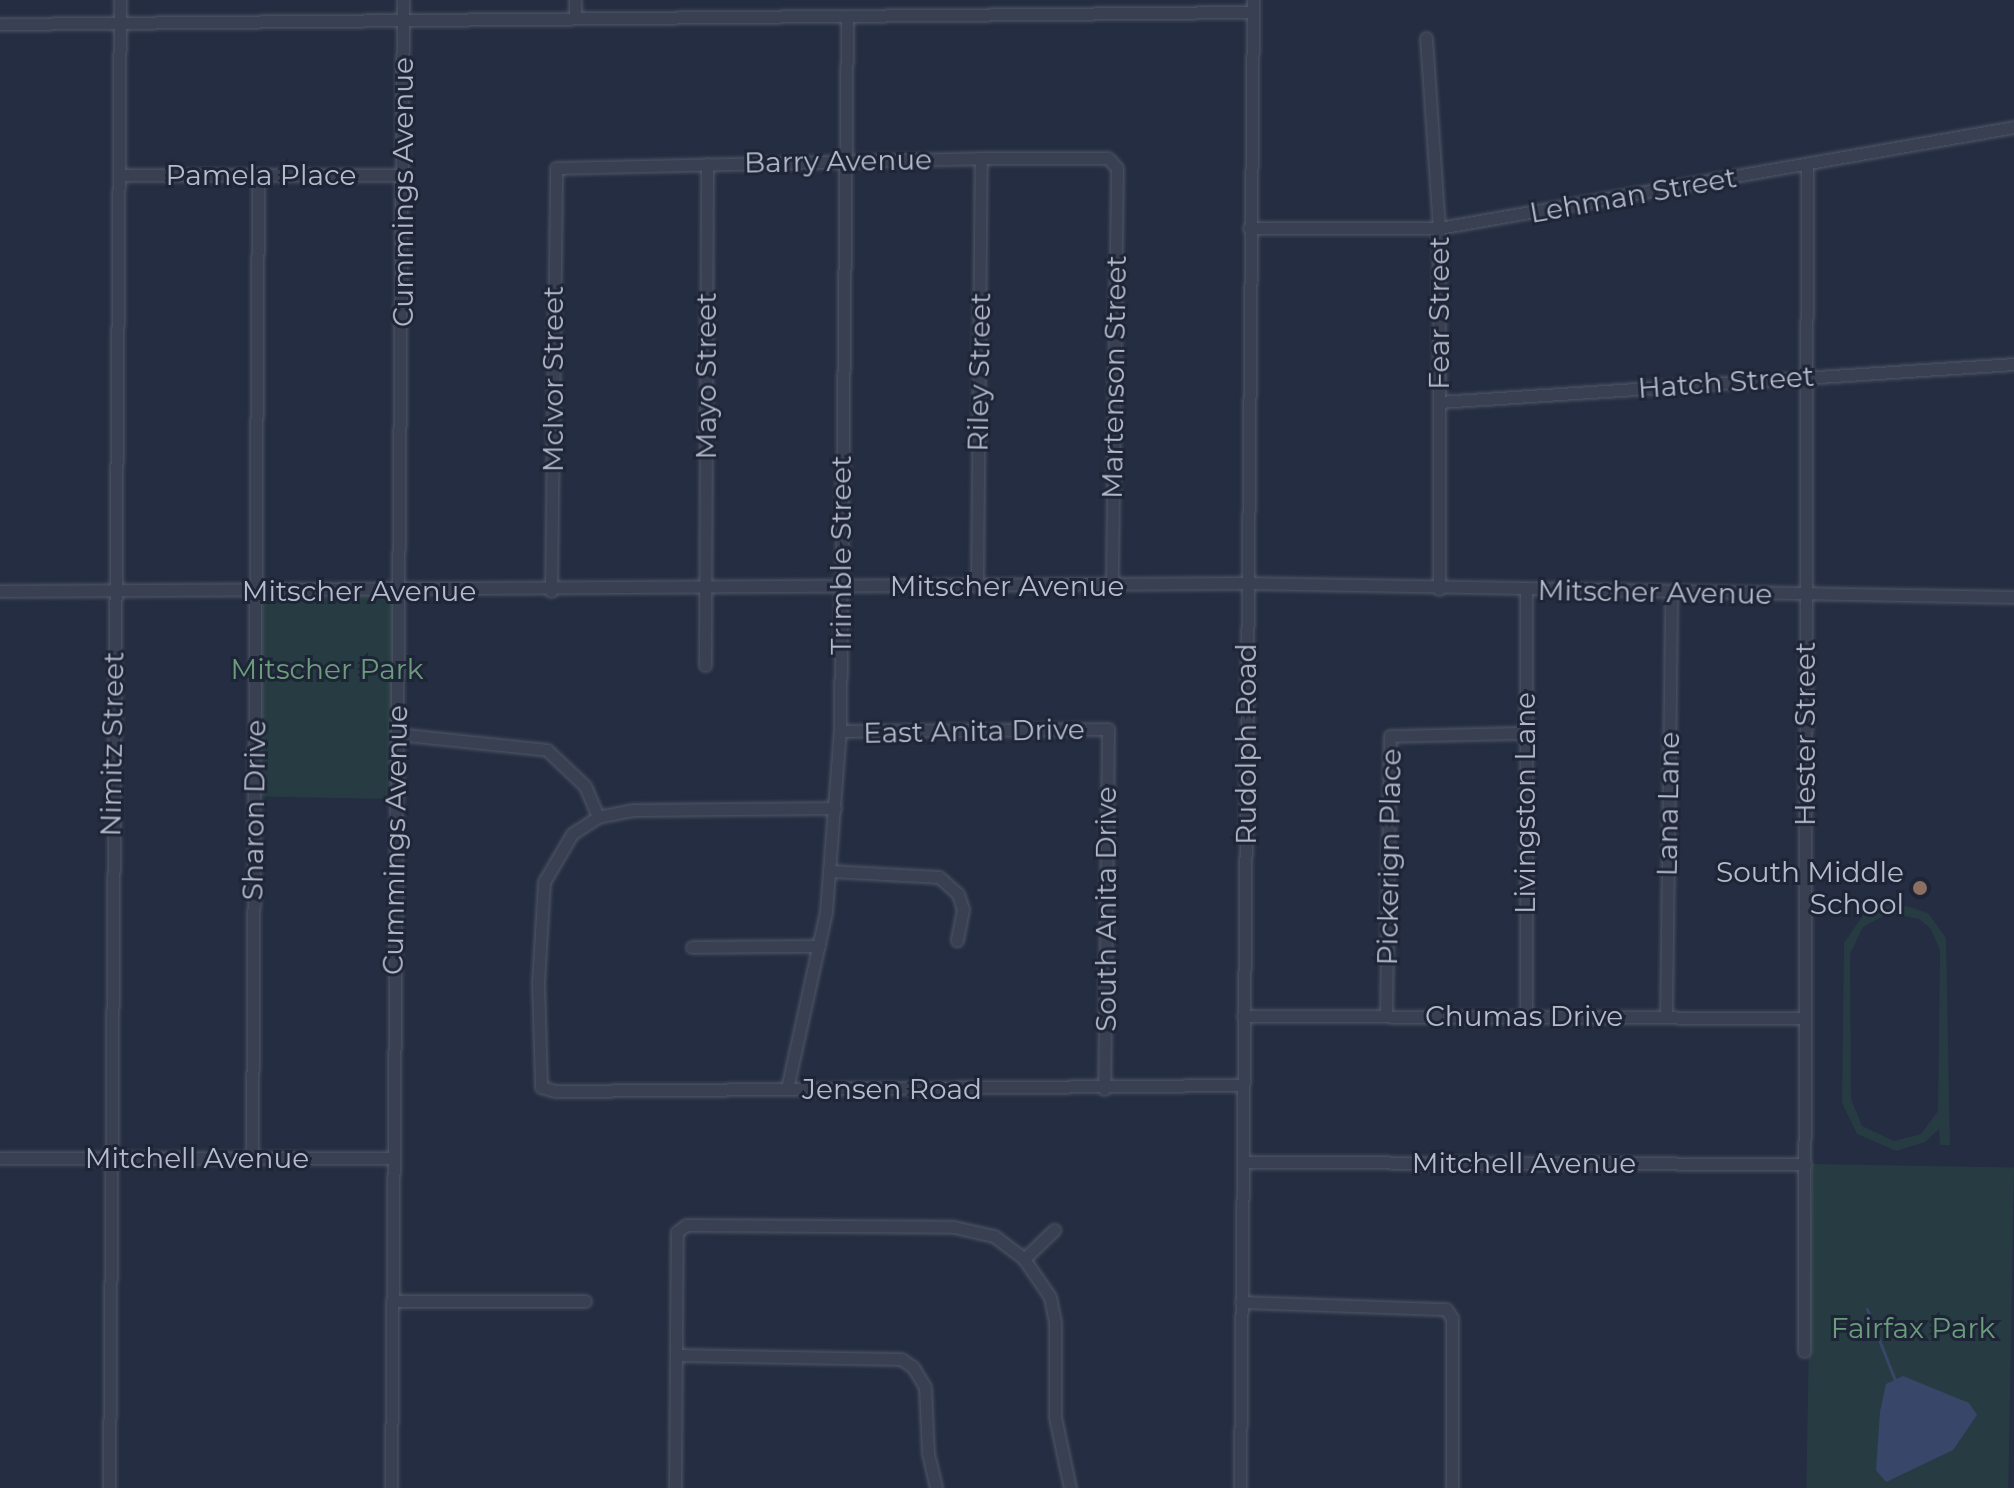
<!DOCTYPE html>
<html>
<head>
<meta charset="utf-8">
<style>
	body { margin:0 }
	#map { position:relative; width:2014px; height:1488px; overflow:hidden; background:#242d41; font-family:Montserrat,sans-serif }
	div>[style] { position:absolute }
	.green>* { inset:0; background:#263c42; transform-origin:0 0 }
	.water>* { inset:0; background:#384769 }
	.stream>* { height:3px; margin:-1.5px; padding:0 1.5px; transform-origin:1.5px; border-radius:1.5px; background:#384769 }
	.roads { filter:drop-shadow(0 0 2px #505868) drop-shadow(0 0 2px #505868) }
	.minor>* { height:11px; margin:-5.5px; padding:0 5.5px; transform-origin:5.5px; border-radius:5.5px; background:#394051 }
	.dots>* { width:22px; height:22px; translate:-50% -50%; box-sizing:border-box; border:4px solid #1d2536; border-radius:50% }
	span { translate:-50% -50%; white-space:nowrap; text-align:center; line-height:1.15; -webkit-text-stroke:6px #1d2536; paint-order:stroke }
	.street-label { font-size:28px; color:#b5bbcb }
	.park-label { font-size:28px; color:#6b9d7c }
	.poi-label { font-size:28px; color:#b5bbcb }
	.right { translate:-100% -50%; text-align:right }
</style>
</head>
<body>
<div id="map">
	<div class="green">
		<div style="left:399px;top:590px;width:209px;height:142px;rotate:91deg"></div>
		<div style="clip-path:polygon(evenodd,1896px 903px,1928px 913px,1946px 938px,1950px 1145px,1940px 1145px,1939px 1129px,1925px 1142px,1896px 1151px,1857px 1134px,1842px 1103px,1844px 943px,1864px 914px,1896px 903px,1889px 913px,1919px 919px,1931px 929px,1940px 950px,1938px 1111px,1921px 1134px,1894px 1141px,1862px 1126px,1851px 1099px,1850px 954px,1863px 927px,1889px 913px)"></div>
		<div style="left:1812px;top:1164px;width:202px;height:324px;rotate:1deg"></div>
	</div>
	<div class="water">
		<div style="clip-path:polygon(1903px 1376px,1969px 1403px,1977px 1415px,1953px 1450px,1886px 1482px,1876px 1470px,1880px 1412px,1886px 1384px)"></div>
	</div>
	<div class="stream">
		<div style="left:1867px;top:1309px;width:76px;rotate:68.5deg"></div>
	</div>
	<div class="roads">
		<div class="minor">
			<div style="left:575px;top:0;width:18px;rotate:90deg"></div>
			<div style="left:0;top:24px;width:1253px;rotate:-0.55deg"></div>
			<div style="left:1426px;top:38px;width:190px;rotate:86.1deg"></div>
			<div style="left:1439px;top:228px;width:361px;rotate:90deg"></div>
			<div style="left:119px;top:175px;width:284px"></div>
			<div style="left:1249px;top:228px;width:190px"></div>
			<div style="left:1439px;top:228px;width:584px;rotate:-9.96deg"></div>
			<div style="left:1439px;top:402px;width:576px;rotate:-3.78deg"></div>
			<div style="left:977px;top:586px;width:428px;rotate:-89.5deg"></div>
			<div style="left:1526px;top:590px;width:426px;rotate:90deg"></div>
			<div style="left:0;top:591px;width:1247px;rotate:-0.37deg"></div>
			<div style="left:1247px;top:583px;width:767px;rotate:1.05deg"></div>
			<div style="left:551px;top:591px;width:423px;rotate:-89.3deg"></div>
			<div style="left:556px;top:168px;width:425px;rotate:-1.3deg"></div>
			<div style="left:981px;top:158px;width:127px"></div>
			<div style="left:1108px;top:158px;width:13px;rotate:48deg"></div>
			<div style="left:1117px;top:168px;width:418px;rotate:90.7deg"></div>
			<div style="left:705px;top:665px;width:501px;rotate:-89.77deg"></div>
			<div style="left:840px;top:731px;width:268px;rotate:-0.4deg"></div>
			<div style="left:1108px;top:729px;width:360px;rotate:90.6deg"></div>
			<div style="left:396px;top:734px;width:152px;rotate:6deg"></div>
			<div style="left:547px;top:750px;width:52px;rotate:43.5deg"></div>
			<div style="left:585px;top:786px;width:34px;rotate:67deg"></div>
			<div style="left:835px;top:808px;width:202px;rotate:179.4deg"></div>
			<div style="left:633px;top:810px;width:36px;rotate:169deg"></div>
			<div style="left:598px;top:817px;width:31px;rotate:147deg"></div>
			<div style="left:572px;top:834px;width:56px;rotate:120.3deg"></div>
			<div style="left:544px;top:882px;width:101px;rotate:93.4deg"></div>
			<div style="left:538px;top:983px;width:104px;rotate:88.3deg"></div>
			<div style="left:541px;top:1087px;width:15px;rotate:16deg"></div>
			<div style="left:555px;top:1091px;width:688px;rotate:-0.5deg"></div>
			<div style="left:831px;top:871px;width:108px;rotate:3.2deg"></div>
			<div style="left:939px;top:877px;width:25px;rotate:42deg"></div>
			<div style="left:958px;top:894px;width:16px;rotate:72deg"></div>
			<div style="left:963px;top:909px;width:32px;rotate:101deg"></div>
			<div style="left:692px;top:947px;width:127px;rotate:-0.5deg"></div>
			<div style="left:1386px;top:1015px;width:279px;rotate:-89.2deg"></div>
			<div style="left:1390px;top:736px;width:133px;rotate:-1.3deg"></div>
			<div style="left:1243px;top:1016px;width:561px;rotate:0.2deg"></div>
			<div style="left:1666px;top:1017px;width:426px;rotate:-89.3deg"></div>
			<div style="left:787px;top:1089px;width:182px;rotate:-77.6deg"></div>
			<div style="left:826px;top:911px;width:181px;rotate:-85.6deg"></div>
			<div style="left:840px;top:731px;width:714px;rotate:-89.44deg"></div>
			<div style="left:252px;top:1157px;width:982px;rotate:-89.65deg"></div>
			<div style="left:0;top:1158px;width:393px"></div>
			<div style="left:1243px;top:1162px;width:562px;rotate:0.2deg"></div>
			<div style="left:1024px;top:1259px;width:42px;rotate:-44deg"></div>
			<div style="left:394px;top:1301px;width:191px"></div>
			<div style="left:1241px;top:1302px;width:205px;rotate:2deg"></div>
			<div style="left:1446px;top:1309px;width:11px;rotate:56deg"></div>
			<div style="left:1452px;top:1318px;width:170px;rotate:90deg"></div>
			<div style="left:1804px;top:1351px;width:1186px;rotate:-89.86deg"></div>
			<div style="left:677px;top:1355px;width:224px;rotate:1deg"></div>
			<div style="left:901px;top:1359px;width:14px;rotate:34deg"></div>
			<div style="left:913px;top:1367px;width:23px;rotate:59deg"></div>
			<div style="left:925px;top:1387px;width:66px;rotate:87.4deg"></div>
			<div style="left:928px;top:1453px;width:36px;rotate:77deg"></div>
			<div style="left:109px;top:1488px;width:1488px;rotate:-89.58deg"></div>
			<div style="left:391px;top:1488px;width:1488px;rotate:-89.54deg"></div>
			<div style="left:675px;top:1488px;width:256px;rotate:-89.6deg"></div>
			<div style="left:677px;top:1232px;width:11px;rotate:-38deg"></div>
			<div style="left:686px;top:1225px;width:268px;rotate:0.4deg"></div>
			<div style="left:954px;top:1227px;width:41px;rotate:12.7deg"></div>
			<div style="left:994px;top:1236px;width:38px;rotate:37deg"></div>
			<div style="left:1024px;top:1259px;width:46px;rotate:55.6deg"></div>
			<div style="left:1050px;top:1297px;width:25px;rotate:79deg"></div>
			<div style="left:1055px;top:1322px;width:95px;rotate:90deg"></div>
			<div style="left:1055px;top:1417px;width:73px;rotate:78.1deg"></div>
			<div style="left:1240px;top:1488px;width:1488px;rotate:-89.5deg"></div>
		</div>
	</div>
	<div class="dots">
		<div style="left:1920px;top:888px;background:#8d6e63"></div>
	</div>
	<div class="street-label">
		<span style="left:838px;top:161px;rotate:-1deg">Barry Avenue</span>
		<span style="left:261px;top:175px">Pamela Place</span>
		<span style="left:403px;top:192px;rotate:-90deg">Cummings Avenue</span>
		<span style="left:1633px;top:195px;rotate:-10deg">Lehman Street</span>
		<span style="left:1439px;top:313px;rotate:-90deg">Fear Street</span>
		<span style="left:979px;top:372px;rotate:-89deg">Riley Street</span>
		<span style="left:706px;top:376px;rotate:-90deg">Mayo Street</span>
		<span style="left:1114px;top:377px;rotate:-89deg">Martenson Street</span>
		<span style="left:553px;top:379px;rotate:-90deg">McIvor Street</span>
		<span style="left:1726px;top:382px;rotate:-4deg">Hatch Street</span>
		<span style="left:841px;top:555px;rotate:-90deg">Trimble Street</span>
		<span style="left:1007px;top:586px">Mitscher Avenue</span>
		<span style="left:359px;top:591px">Mitscher Avenue</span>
		<span style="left:1655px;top:592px;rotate:1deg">Mitscher Avenue</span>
		<span style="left:974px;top:731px;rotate:-1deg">East Anita Drive</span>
		<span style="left:1805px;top:734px;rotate:-90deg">Hester Street</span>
		<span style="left:112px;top:744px;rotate:-89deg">Nimitz Street</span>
		<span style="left:1246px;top:744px;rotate:-90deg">Rudolph Road</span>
		<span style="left:1525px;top:803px;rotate:-90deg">Livingston Lane</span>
		<span style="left:1668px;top:804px;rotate:-89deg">Lana Lane</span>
		<span style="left:254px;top:810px;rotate:-89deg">Sharon Drive</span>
		<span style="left:395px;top:840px;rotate:-89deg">Cummings Avenue</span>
		<span style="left:1389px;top:857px;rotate:-89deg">Pickerign Place</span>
		<span style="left:1106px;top:909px;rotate:-90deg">South Anita Drive</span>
		<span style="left:1524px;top:1016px">Chumas Drive</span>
		<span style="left:892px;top:1089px">Jensen Road</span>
		<span style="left:197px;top:1158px">Mitchell Avenue</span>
		<span style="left:1524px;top:1163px">Mitchell Avenue</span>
	</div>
	<div class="park-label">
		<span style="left:327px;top:669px">Mitscher Park</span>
		<span style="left:1913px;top:1328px">Fairfax Park</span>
	</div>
	<div class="poi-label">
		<span class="right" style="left:1904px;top:888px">South Middle<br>School</span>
	</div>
</div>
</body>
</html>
